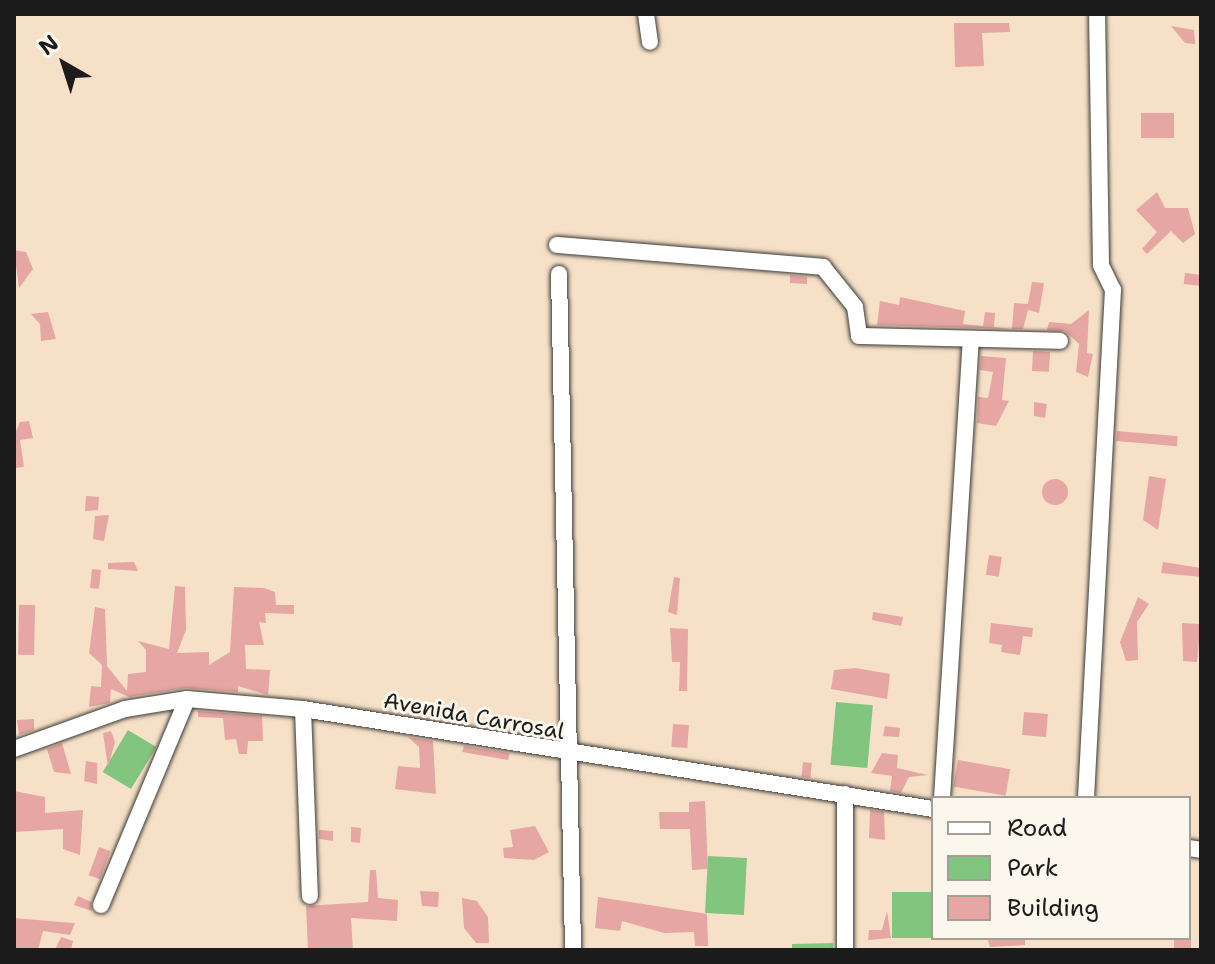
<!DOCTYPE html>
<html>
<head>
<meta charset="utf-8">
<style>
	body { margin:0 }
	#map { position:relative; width:1215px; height:964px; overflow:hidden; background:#f6e1c8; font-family:"Shantell Sans",sans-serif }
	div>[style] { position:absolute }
	.green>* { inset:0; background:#82c57e; transform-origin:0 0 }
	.building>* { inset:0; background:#e6a6a3; transform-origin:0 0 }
	.round { border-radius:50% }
	.roads { filter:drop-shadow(0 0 2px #3d3a36) drop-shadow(0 0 2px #3d3a36) }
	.minor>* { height:16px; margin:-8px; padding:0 8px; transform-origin:8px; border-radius:8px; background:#fff }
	span { translate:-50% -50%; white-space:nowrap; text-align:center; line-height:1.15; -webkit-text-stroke:6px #fbf7ec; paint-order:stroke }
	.street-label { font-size:22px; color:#1c1c1c }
	.frame { position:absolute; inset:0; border:16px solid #1c1c1c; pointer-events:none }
	.legend { position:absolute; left:931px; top:796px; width:260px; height:144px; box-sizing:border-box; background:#fbf7ec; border:2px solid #a29f99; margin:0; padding:10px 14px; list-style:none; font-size:24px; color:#1c1c1c }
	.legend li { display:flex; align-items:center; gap:16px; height:40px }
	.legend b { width:40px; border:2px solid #a29f99 }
	.north { position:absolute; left:24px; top:24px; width:80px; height:80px; -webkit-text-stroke:6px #fbf7ec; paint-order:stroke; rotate:321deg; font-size:22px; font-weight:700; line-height:32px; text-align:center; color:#1c1c1c }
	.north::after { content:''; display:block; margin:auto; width:28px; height:36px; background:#1c1c1c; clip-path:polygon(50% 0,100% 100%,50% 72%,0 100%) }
</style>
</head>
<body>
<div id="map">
	<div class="green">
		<div style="left:836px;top:702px;width:37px;height:63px;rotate:5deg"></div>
		<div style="left:128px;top:730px;width:33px;height:49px;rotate:31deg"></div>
		<div style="left:708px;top:856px;width:39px;height:57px;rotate:3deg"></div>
		<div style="left:892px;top:892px;width:41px;height:46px"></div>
		<div style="clip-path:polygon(833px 943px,833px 950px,792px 950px,792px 944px)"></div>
	</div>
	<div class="building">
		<div style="clip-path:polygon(954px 23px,1009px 23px,1010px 32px,982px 33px,984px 66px,955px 67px)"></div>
		<div style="clip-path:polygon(1171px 26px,1194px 30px,1195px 44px,1185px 43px)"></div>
		<div style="left:1141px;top:113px;width:33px;height:25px"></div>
		<div style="clip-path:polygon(1157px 192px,1165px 208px,1188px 208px,1195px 234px,1183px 243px,1171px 231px,1147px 254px,1142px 249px,1157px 232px,1136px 210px)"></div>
		<div style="clip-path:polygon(14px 250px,26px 252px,33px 269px,19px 288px)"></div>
		<div style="left:1185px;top:273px;width:16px;height:11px;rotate:7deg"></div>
		<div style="clip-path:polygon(790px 275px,807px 277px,807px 284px,790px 283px)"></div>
		<div style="clip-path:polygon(1032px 282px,1044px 283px,1039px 313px,1028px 310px,1023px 329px,1012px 329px,1014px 303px,1028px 304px)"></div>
		<div style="clip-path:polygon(900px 297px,965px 311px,963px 324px,983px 326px,985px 312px,995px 313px,994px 327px,1010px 329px,877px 325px,880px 301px,899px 305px)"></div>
		<div style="clip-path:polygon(1089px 310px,1087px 353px,1093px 354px,1088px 377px,1076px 372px,1079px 344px,1065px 331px,1047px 330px,1049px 322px,1071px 324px)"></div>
		<div style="clip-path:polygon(48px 312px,56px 339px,41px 341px,40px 324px,31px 314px)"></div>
		<div style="left:1033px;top:351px;width:17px;height:20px;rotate:3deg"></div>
		<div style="clip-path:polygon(981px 356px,1006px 358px,1002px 400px,1009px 401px,996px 426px,977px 423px,978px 397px,988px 398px,993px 372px,980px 370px)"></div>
		<div style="clip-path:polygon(1034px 402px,1047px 404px,1045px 418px,1034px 416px)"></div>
		<div style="clip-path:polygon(29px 421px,33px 438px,20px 440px,24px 467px,14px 468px,14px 436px,20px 422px)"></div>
		<div style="left:1117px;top:431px;width:61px;height:10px;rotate:5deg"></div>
		<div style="clip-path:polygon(1149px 476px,1166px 479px,1158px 530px,1143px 520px)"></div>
		<div class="round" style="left:1042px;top:479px;width:26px;height:26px"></div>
		<div style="clip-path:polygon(86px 496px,99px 497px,98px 510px,85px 511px)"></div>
		<div style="clip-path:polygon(109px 515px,104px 541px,93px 539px,95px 516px)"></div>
		<div style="left:989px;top:555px;width:13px;height:20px;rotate:9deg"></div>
		<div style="clip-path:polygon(134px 562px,138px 571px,108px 569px,108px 563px)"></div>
		<div style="clip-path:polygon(1163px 562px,1201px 568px,1201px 577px,1161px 573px)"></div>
		<div style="left:92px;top:569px;width:9px;height:19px;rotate:6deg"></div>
		<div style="clip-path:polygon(674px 577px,680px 578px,677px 615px,668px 612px)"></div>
		<div style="clip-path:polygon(175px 586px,185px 587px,186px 630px,177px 653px,209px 652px,209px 665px,230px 652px,234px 587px,264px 588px,275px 592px,276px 605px,294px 605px,294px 614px,265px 613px,266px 623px,259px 622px,264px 645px,245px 645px,246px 669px,270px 670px,268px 695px,238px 686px,238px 692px,186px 688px,129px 697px,111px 689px,110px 703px,89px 707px,91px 686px,101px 687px,102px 665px,89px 653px,95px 607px,105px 609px,107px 666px,127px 691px,128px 674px,146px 672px,146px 650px,138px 641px,169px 649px)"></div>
		<div style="clip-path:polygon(1138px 597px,1149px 604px,1137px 622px,1138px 660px,1126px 661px,1120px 642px)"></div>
		<div style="left:35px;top:605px;width:50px;height:16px;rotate:91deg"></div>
		<div style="clip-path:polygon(873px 612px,903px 617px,901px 626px,872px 620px)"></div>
		<div style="clip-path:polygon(991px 623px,1033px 628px,1032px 637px,1023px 636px,1020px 655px,1001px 652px,1002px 645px,989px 643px)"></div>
		<div style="clip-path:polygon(1182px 623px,1201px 624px,1197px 662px,1183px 661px)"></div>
		<div style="clip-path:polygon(670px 628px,688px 629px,687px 691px,679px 691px,680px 662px,672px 662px)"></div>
		<div style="clip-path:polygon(855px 668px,890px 674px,887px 699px,831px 689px,834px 670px)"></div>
		<div style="clip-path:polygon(198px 711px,262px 716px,263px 741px,248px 741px,247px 754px,239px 754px,236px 739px,225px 740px,223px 718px,198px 717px)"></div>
		<div style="left:1024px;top:712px;width:24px;height:23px;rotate:5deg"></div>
		<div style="clip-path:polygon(34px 719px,34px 730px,19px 735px,17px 720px)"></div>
		<div style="left:673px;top:724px;width:16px;height:23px;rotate:4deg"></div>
		<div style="clip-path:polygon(885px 726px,900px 728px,899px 737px,883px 736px)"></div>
		<div style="clip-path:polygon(111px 731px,115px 742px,108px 767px,103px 733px)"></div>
		<div style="clip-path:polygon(408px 737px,433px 741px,436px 794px,395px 789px,398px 766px,420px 768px,419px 747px)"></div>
		<div style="clip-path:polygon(62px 743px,71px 774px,54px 772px,47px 749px)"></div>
		<div style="clip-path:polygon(464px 746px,510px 753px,508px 760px,462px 752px)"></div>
		<div style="clip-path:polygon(882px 753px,898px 755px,897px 768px,928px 775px,909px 777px,901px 793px,890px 791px,892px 776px,871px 773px)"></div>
		<div style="left:958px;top:760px;width:53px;height:27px;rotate:10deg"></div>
		<div style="clip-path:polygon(86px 761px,97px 763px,97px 784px,84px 781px)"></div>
		<div style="left:803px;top:762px;width:9px;height:15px;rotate:6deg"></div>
		<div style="clip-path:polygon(14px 791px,45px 797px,45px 813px,83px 810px,80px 855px,63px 849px,63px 829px,14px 832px)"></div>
		<div style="clip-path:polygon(705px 801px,708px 869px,692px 870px,690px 829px,660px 829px,659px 812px,689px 812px,689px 802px)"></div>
		<div style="clip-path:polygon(870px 810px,884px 812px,885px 840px,869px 838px)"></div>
		<div style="clip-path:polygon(535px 826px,549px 852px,534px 860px,504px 858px,503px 848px,513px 847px,510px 830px)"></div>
		<div style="clip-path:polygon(351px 827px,361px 828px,360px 843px,351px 842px)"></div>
		<div style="clip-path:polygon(319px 830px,333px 831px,333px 841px,319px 839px)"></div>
		<div style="left:99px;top:847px;width:12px;height:30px;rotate:20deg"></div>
		<div style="clip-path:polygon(370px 870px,376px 870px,378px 898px,398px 900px,397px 921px,351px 918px,353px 950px,308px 950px,306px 906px,368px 902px)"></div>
		<div style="clip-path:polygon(420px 891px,439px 892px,438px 907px,422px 906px)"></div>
		<div style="clip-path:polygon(78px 896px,91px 902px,92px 911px,74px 905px)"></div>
		<div style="clip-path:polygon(598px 897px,707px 914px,708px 946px,695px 946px,694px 932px,664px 933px,622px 921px,620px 931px,595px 928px)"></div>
		<div style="clip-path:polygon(462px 898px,477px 901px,488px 917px,489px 943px,476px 943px,464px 928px)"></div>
		<div style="clip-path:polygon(887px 911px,891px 938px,868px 940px,869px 930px,882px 930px)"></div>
		<div style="clip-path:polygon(14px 918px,60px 922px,75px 923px,70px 935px,43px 931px,38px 950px,14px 950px)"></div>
		<div style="clip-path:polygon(61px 937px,73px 941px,71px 950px,55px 950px)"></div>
		<div style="clip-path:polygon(987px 938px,1025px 938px,1025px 945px,990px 947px)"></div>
		<div style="left:1174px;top:938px;width:17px;height:12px"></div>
	</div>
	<div class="roads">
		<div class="minor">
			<div style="left:646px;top:14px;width:28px;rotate:82deg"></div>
			<div style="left:557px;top:245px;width:267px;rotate:4.7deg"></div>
			<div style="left:823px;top:267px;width:51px;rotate:51.3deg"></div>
			<div style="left:855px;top:307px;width:29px;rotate:82deg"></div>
			<div style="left:859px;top:336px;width:201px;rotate:1.4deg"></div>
			<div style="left:559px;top:274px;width:676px;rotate:88.81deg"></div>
			<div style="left:303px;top:709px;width:187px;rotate:87.9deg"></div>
			<div style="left:14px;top:749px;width:118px;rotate:-19.8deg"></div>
			<div style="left:125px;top:709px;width:63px;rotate:-9.2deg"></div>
			<div style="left:187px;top:699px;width:116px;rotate:4.9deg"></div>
			<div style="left:303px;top:709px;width:638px;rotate:9.02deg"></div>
			<div style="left:942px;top:798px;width:460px;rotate:-86.4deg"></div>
			<div style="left:1086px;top:798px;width:509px;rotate:-86.96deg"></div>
			<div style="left:1113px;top:290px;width:28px;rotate:-116deg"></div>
			<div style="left:1101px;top:265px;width:251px;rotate:-90.9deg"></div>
			<div style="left:1189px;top:848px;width:12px;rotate:9deg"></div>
			<div style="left:101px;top:905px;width:223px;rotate:-67.3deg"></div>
			<div style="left:845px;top:950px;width:156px;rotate:-90deg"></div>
		</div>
	</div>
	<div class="street-label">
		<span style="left:474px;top:716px;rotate:10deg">Avenida Carrosal</span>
	</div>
	<div class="frame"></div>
	<ul class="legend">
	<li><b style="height:10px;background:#fff"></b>Road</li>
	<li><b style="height:22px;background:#82c57e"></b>Park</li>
	<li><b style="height:22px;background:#e6a6a3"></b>Building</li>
	</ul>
	<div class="north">N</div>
</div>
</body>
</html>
